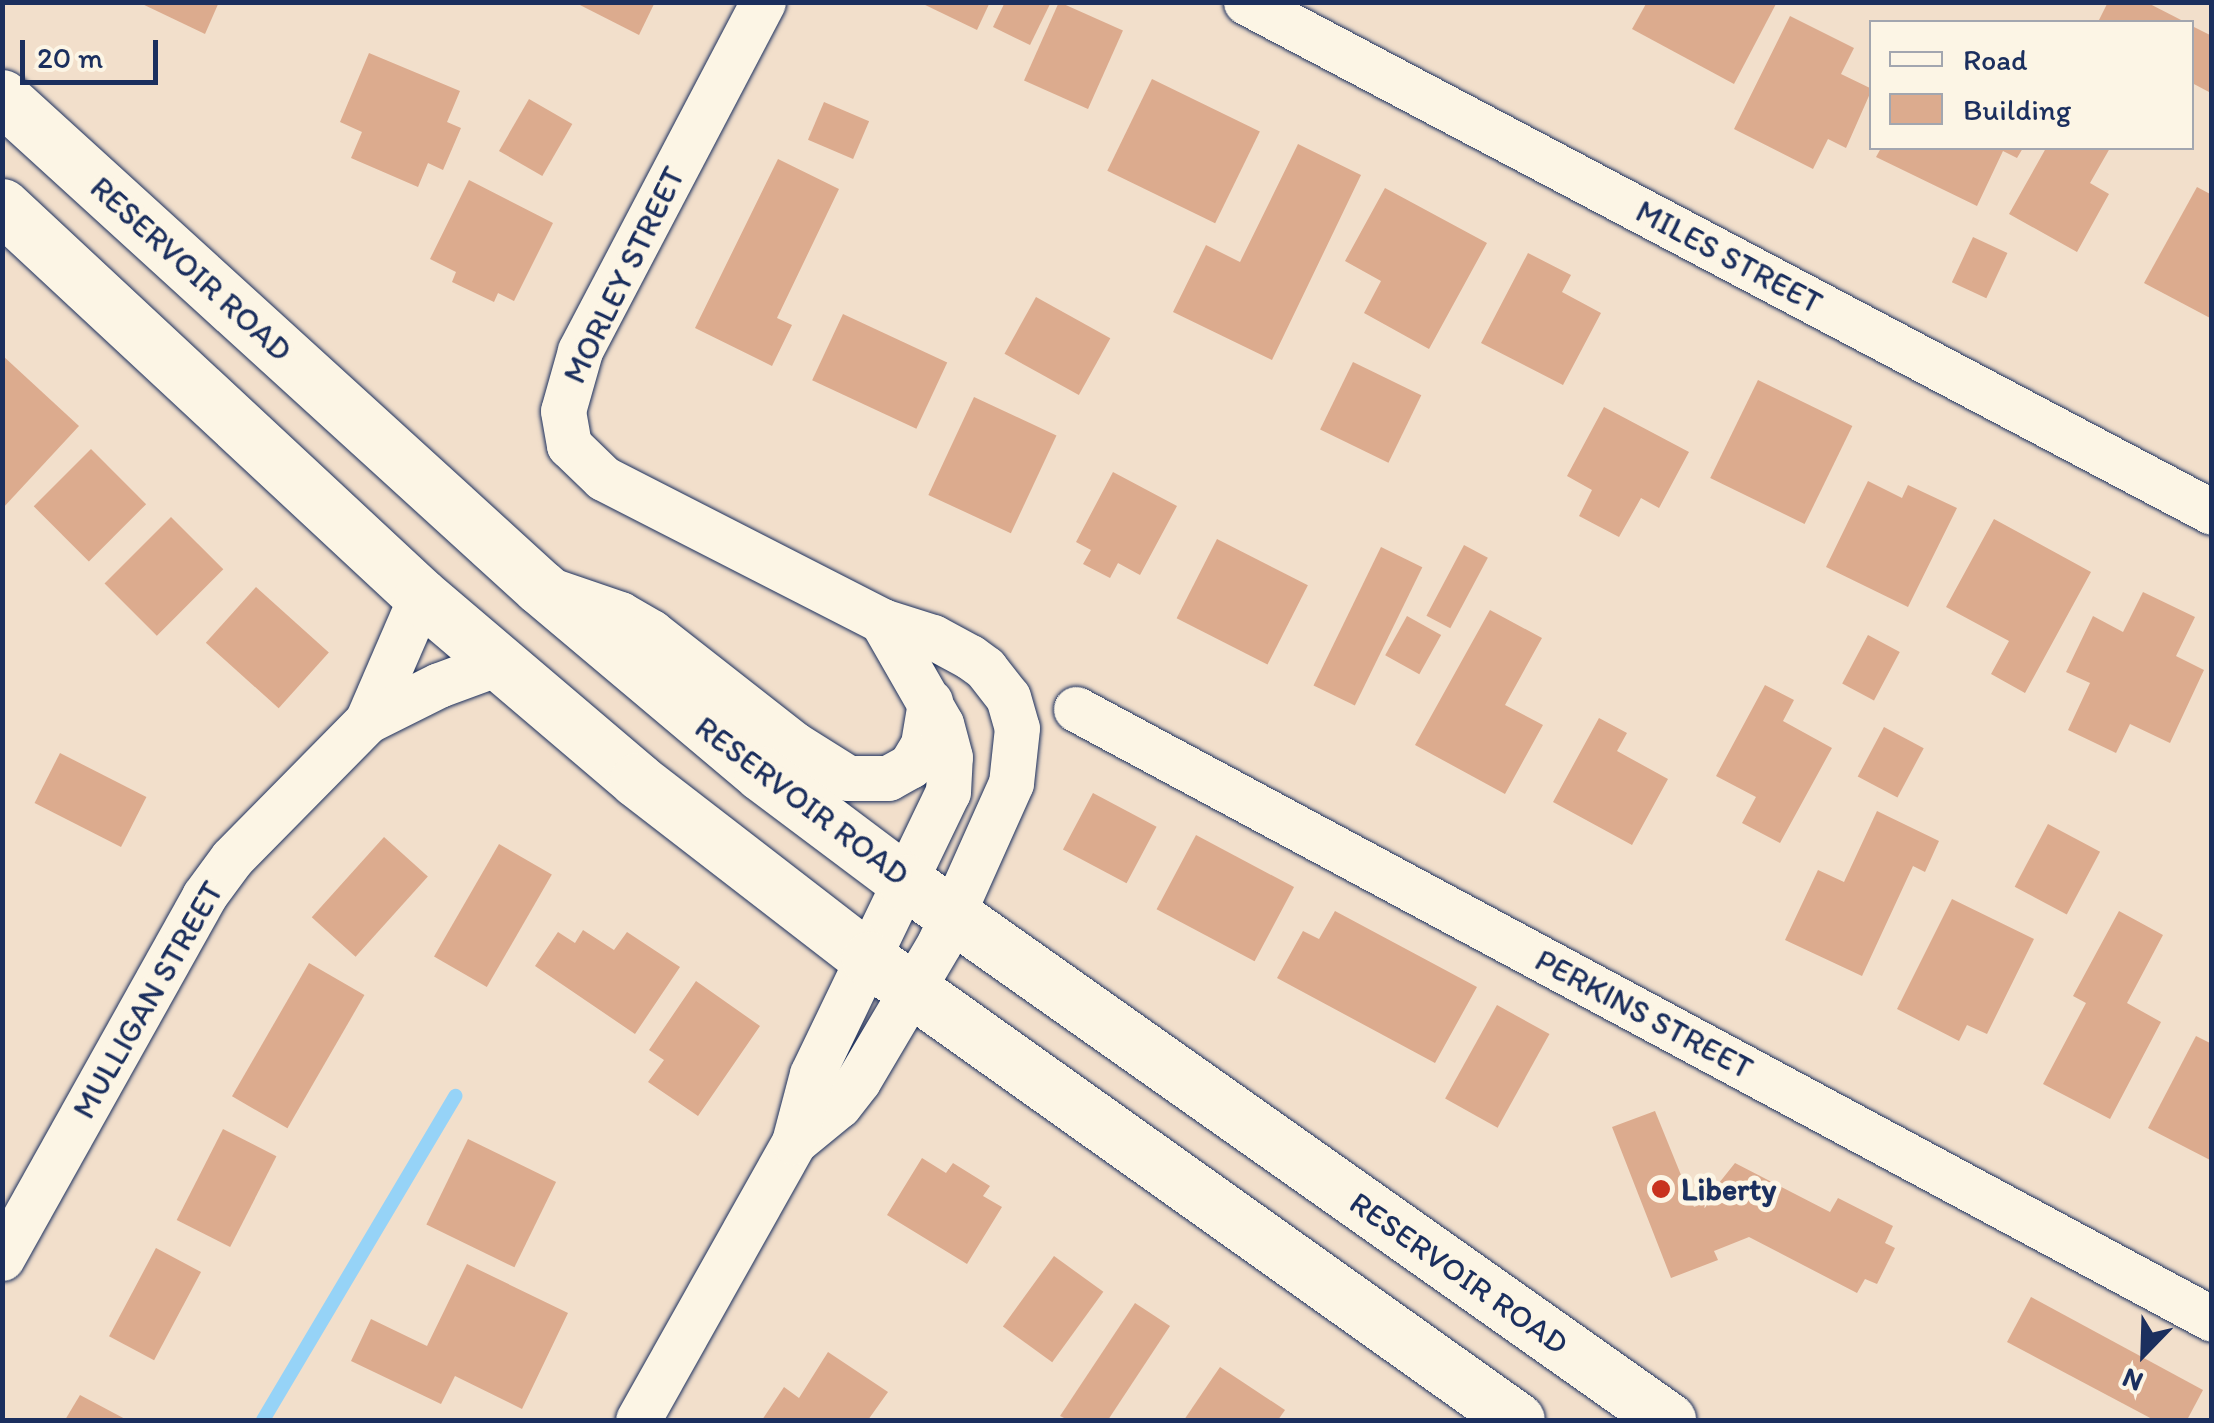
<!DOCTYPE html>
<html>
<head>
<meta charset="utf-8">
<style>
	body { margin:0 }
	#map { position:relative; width:2214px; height:1423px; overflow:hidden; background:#f2dfcb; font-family:Itim,sans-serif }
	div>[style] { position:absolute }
	.stream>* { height:14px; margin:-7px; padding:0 7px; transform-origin:7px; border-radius:7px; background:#96d3f7 }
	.building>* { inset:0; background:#dcab8e; transform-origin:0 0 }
	.roads { filter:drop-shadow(0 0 2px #1b2f5e) drop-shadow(0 0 2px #1b2f5e) }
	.street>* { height:45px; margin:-22.5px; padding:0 22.5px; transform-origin:22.5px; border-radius:22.5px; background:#fcf5e5 }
	.primary>* { height:55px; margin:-27.5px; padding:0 27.5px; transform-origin:27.5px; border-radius:27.5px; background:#fcf5e5 }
	.dots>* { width:28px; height:28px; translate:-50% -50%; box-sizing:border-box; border:5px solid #fcf5e5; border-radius:50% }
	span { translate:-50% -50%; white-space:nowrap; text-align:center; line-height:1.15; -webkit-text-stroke:10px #fcf5e5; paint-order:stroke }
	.street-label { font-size:32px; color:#1b2f5e }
	.poi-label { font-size:32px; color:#1b2f5e; font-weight:700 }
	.left { translate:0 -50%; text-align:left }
	.frame { position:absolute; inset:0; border:5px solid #1b2f5e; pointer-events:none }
	.legend { position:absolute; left:1869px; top:20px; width:325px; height:130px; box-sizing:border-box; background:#fcf5e5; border:2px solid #a2a6af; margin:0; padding:12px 18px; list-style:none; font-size:30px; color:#1b2f5e }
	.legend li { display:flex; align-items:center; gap:20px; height:50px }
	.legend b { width:50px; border:2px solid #a2a6af }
	.north { position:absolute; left:2094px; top:1303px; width:100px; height:100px; -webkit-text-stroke:8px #fcf5e5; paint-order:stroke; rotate:203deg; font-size:28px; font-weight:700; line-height:40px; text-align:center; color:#1b2f5e }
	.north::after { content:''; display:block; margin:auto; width:35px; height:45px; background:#1b2f5e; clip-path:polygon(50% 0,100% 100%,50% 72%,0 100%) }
	.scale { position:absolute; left:20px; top:40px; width:138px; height:45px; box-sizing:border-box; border:5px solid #1b2f5e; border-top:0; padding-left:12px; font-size:30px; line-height:35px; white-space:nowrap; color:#1b2f5e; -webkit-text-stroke:8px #fcf5e5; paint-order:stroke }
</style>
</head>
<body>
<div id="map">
	<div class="stream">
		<div style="left:263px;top:1420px;width:377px;rotate:-59.3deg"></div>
	</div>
	<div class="building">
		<div style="clip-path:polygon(138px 2px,219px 2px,205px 34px)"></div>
		<div style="clip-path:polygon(574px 2px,655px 2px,639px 35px)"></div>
		<div style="clip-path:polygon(919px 2px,990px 2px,977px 30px)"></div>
		<div style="clip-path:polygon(1005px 2px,1051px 2px,1030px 45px,993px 27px)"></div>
		<div style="left:1059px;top:2px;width:70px;height:86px;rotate:24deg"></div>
		<div style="clip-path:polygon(1647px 2px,1777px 2px,1734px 84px,1632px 29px)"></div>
		<div style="clip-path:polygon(2108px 2px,2146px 2px,2185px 22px,2098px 22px)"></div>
		<div style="clip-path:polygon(1790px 16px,1854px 48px,1841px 74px,1872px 89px,1846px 148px,1828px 139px,1813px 169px,1734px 129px)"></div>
		<div style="clip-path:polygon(2192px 26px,2212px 36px,2209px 92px,2192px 83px)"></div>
		<div style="clip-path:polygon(369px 53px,460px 91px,447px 122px,461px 128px,443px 170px,428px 163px,418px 187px,351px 158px,362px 132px,340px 122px)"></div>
		<div style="left:1152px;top:79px;width:120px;height:102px;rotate:26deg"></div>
		<div style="left:529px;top:99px;width:50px;height:60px;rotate:30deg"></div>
		<div style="left:824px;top:102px;width:49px;height:41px;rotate:23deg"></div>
		<div style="clip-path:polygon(1298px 144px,1361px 175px,1272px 360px,1173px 312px,1206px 245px,1240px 262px)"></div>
		<div style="clip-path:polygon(1881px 148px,2023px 148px,2017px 158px,2003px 151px,1977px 206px,1876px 157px)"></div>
		<div style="clip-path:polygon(2046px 148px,2110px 148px,2090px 183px,2109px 194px,2077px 252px,2009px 214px)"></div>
		<div style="clip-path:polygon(778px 159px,839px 189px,777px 318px,792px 325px,772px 366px,695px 328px)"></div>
		<div style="clip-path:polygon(469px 180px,553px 223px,514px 301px,498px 293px,494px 302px,452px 282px,456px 272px,430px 259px)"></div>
		<div style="clip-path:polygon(2197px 187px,2212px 195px,2212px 319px,2144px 283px)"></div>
		<div style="clip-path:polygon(1385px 188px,1487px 243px,1429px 349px,1364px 313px,1381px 281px,1345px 261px)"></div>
		<div style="left:1973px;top:237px;width:38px;height:50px;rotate:25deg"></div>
		<div style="clip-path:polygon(1528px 253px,1571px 275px,1562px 292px,1601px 313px,1563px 385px,1481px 343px)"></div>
		<div style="left:1036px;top:297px;width:85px;height:65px;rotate:29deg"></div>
		<div style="left:843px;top:314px;width:115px;height:73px;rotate:25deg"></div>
		<div style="clip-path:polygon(2px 355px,79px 426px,2px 509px)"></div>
		<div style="left:1353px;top:362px;width:76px;height:75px;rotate:26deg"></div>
		<div style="left:1758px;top:380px;width:105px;height:109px;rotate:26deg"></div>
		<div style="left:974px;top:397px;width:91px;height:108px;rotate:25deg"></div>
		<div style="clip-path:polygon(1604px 407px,1689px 452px,1659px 508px,1641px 498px,1619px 537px,1579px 516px,1592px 490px,1567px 476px)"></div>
		<div style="left:91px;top:449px;width:78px;height:81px;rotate:45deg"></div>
		<div style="clip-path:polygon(1113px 472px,1177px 506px,1140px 575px,1118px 563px,1110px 578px,1083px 564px,1091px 550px,1076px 542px)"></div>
		<div style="clip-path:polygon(1868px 481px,1902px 498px,1908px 485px,1957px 508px,1908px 607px,1826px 567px)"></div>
		<div style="left:171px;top:517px;width:74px;height:94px;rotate:45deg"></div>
		<div style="clip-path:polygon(1994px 519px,2091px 572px,2025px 693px,1991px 674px,2009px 641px,1946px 607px)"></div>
		<div style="left:1217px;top:539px;width:102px;height:89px;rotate:27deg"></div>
		<div style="left:1464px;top:545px;width:27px;height:80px;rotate:28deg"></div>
		<div style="left:1381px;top:547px;width:46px;height:154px;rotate:26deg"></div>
		<div style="left:256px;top:587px;width:98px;height:75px;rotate:42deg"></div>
		<div style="clip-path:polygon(2143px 592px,2195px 617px,2176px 656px,2204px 670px,2170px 743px,2130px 724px,2116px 753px,2068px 730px,2090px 683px,2066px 672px,2093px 616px,2123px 632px)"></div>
		<div style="clip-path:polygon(1490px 610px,1542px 638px,1505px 705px,1543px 725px,1505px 794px,1415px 745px)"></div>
		<div style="left:1407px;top:616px;width:39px;height:45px;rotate:29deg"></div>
		<div style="left:1868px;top:635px;width:36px;height:55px;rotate:28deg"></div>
		<div style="clip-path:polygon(1765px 685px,1794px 700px,1783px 721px,1832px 748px,1780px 843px,1742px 823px,1756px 797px,1716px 776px)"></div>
		<div style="clip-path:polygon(1599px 718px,1627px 733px,1617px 751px,1668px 779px,1632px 845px,1553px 802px)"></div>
		<div style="left:1884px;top:727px;width:45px;height:56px;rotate:28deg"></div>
		<div style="left:60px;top:753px;width:97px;height:56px;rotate:27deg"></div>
		<div style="left:1093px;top:793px;width:72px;height:64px;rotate:28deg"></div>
		<div style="clip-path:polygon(1877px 811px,1939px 841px,1925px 872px,1913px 866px,1862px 976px,1785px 940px,1818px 870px,1844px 882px)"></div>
		<div style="left:2048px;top:824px;width:59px;height:71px;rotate:28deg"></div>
		<div style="left:1196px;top:835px;width:111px;height:84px;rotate:28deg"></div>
		<div style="left:384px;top:837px;width:59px;height:108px;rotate:42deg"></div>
		<div style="left:499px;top:844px;width:61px;height:130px;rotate:30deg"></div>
		<div style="clip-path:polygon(1952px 899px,2034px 939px,1987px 1034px,1967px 1025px,1959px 1041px,1897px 1009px)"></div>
		<div style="clip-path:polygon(1335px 911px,1477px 987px,1435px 1063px,1277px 978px,1303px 931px,1319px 939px)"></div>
		<div style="clip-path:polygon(2119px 911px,2163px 935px,2127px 1003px,2161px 1022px,2110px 1119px,2043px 1084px,2086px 1003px,2073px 996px)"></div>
		<div style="clip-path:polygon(583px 930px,614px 950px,627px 932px,680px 967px,635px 1034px,535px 966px,558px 932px,575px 943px)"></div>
		<div style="left:309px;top:963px;width:64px;height:154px;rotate:30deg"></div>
		<div style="clip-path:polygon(696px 981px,760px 1026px,698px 1116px,648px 1082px,664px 1060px,649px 1050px)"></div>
		<div style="left:1497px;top:1005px;width:60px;height:107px;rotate:29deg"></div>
		<div style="clip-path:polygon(2196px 1036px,2212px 1044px,2212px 1161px,2148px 1128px)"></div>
		<div style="clip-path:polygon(1655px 1111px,1694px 1207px,1724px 1196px,1719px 1183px,1735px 1163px,1830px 1212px,1838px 1198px,1893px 1226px,1885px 1243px,1895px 1248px,1877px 1284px,1865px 1279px,1857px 1293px,1749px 1237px,1714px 1251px,1718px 1260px,1671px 1278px,1612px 1127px)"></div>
		<div style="left:223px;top:1129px;width:60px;height:102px;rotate:27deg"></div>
		<div style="left:468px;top:1139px;width:98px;height:95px;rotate:26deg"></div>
		<div style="clip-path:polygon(922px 1158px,946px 1173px,953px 1163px,990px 1186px,983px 1196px,1002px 1207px,967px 1264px,887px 1215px)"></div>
		<div style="left:156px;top:1248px;width:51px;height:100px;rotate:28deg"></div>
		<div style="left:1054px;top:1256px;width:61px;height:87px;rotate:36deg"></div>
		<div style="clip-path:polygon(467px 1264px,568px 1313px,522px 1409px,455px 1376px,441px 1404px,351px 1361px,371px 1319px,427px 1346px)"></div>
		<div style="clip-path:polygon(2031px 1297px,2203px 1390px,2187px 1420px,2154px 1420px,2007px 1342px)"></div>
		<div style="clip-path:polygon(1135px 1303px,1170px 1326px,1108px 1420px,1068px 1420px,1060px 1416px)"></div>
		<div style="clip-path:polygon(828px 1352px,888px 1392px,868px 1420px,762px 1420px,784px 1387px,799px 1398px)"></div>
		<div style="clip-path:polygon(1220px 1367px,1285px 1410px,1278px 1420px,1184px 1420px)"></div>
		<div style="clip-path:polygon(80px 1395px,127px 1420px,65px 1420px)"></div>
	</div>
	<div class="roads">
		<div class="street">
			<div style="left:763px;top:2px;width:394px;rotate:117.7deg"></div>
			<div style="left:580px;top:351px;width:62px;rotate:105.8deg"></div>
			<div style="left:563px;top:411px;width:35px;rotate:80deg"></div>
			<div style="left:569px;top:445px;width:47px;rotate:44.1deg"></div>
			<div style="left:603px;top:478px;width:314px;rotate:27.1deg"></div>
			<div style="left:882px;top:621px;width:53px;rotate:17.4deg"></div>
			<div style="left:933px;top:637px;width:42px;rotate:28.4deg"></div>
			<div style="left:970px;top:657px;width:19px;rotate:36deg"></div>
			<div style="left:985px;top:668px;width:37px;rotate:52deg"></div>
			<div style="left:1008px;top:697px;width:32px;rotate:74deg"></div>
			<div style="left:1017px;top:728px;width:55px;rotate:96.2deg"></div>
			<div style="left:1011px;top:783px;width:176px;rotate:114.1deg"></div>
			<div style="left:939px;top:944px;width:159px;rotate:120.6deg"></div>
			<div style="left:858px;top:1081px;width:31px;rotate:128deg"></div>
			<div style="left:839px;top:1105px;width:58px;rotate:140.6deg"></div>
			<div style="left:1246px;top:2px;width:1092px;rotate:27.83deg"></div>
			<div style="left:556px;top:592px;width:68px;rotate:19deg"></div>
			<div style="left:620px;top:614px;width:36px;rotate:30deg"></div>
			<div style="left:651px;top:632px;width:182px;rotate:38.1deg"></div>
			<div style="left:794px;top:744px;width:64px;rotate:32.2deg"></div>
			<div style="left:848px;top:778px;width:40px"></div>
			<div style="left:888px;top:778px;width:25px;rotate:-29deg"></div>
			<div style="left:910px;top:766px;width:26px;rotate:-59deg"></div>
			<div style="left:923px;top:744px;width:43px;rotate:-80.5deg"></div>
			<div style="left:1076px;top:709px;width:1289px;rotate:28.23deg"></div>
			<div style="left:367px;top:721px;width:136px;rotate:-66.6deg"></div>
			<div style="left:2px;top:1258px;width:415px;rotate:-60.8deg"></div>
			<div style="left:204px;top:896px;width:47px;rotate:-53.6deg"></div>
			<div style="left:232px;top:858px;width:192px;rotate:-45.4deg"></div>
			<div style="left:367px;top:721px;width:80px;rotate:-26.6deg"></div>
			<div style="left:439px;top:685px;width:63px;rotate:-20.4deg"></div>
			<div style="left:638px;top:1420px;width:319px;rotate:-60.7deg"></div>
			<div style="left:794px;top:1142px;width:70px;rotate:-75.2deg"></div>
			<div style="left:812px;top:1074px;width:313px;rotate:-64.3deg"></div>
			<div style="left:948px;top:792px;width:35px;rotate:-87deg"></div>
			<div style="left:950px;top:757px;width:34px;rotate:-105deg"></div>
			<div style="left:941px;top:724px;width:119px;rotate:-119.8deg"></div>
		</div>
		<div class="primary">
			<div style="left:2px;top:97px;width:728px;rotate:42.33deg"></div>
			<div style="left:540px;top:587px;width:290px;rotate:40.1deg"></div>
			<div style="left:762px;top:774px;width:180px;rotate:36.9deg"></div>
			<div style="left:906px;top:882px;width:933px;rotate:35.22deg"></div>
			<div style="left:2px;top:206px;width:572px;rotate:42.95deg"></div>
			<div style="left:421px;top:596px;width:284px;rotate:40.4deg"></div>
			<div style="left:637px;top:780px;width:293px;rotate:37.7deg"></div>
			<div style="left:869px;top:959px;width:795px;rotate:35.43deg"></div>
		</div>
	</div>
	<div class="dots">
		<div style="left:1661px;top:1189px;background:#c8321e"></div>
	</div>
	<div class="street-label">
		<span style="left:1729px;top:257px;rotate:28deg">MILES STREET</span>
		<span style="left:191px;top:269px;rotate:42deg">RESERVOIR ROAD</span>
		<span style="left:624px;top:275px;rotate:-64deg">MORLEY STREET</span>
		<span style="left:802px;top:801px;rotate:37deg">RESERVOIR ROAD</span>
		<span style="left:148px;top:1000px;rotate:-60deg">MULLIGAN STREET</span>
		<span style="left:1644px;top:1014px;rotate:28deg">PERKINS STREET</span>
		<span style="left:1459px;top:1273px;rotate:35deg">RESERVOIR ROAD</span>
	</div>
	<div class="poi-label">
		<span class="left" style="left:1681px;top:1189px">Liberty</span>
	</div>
	<div class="frame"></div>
	<ul class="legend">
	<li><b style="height:12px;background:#fcf5e5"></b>Road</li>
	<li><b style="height:28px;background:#dcab8e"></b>Building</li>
	</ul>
	<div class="north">N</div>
	<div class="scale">20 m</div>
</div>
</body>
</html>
